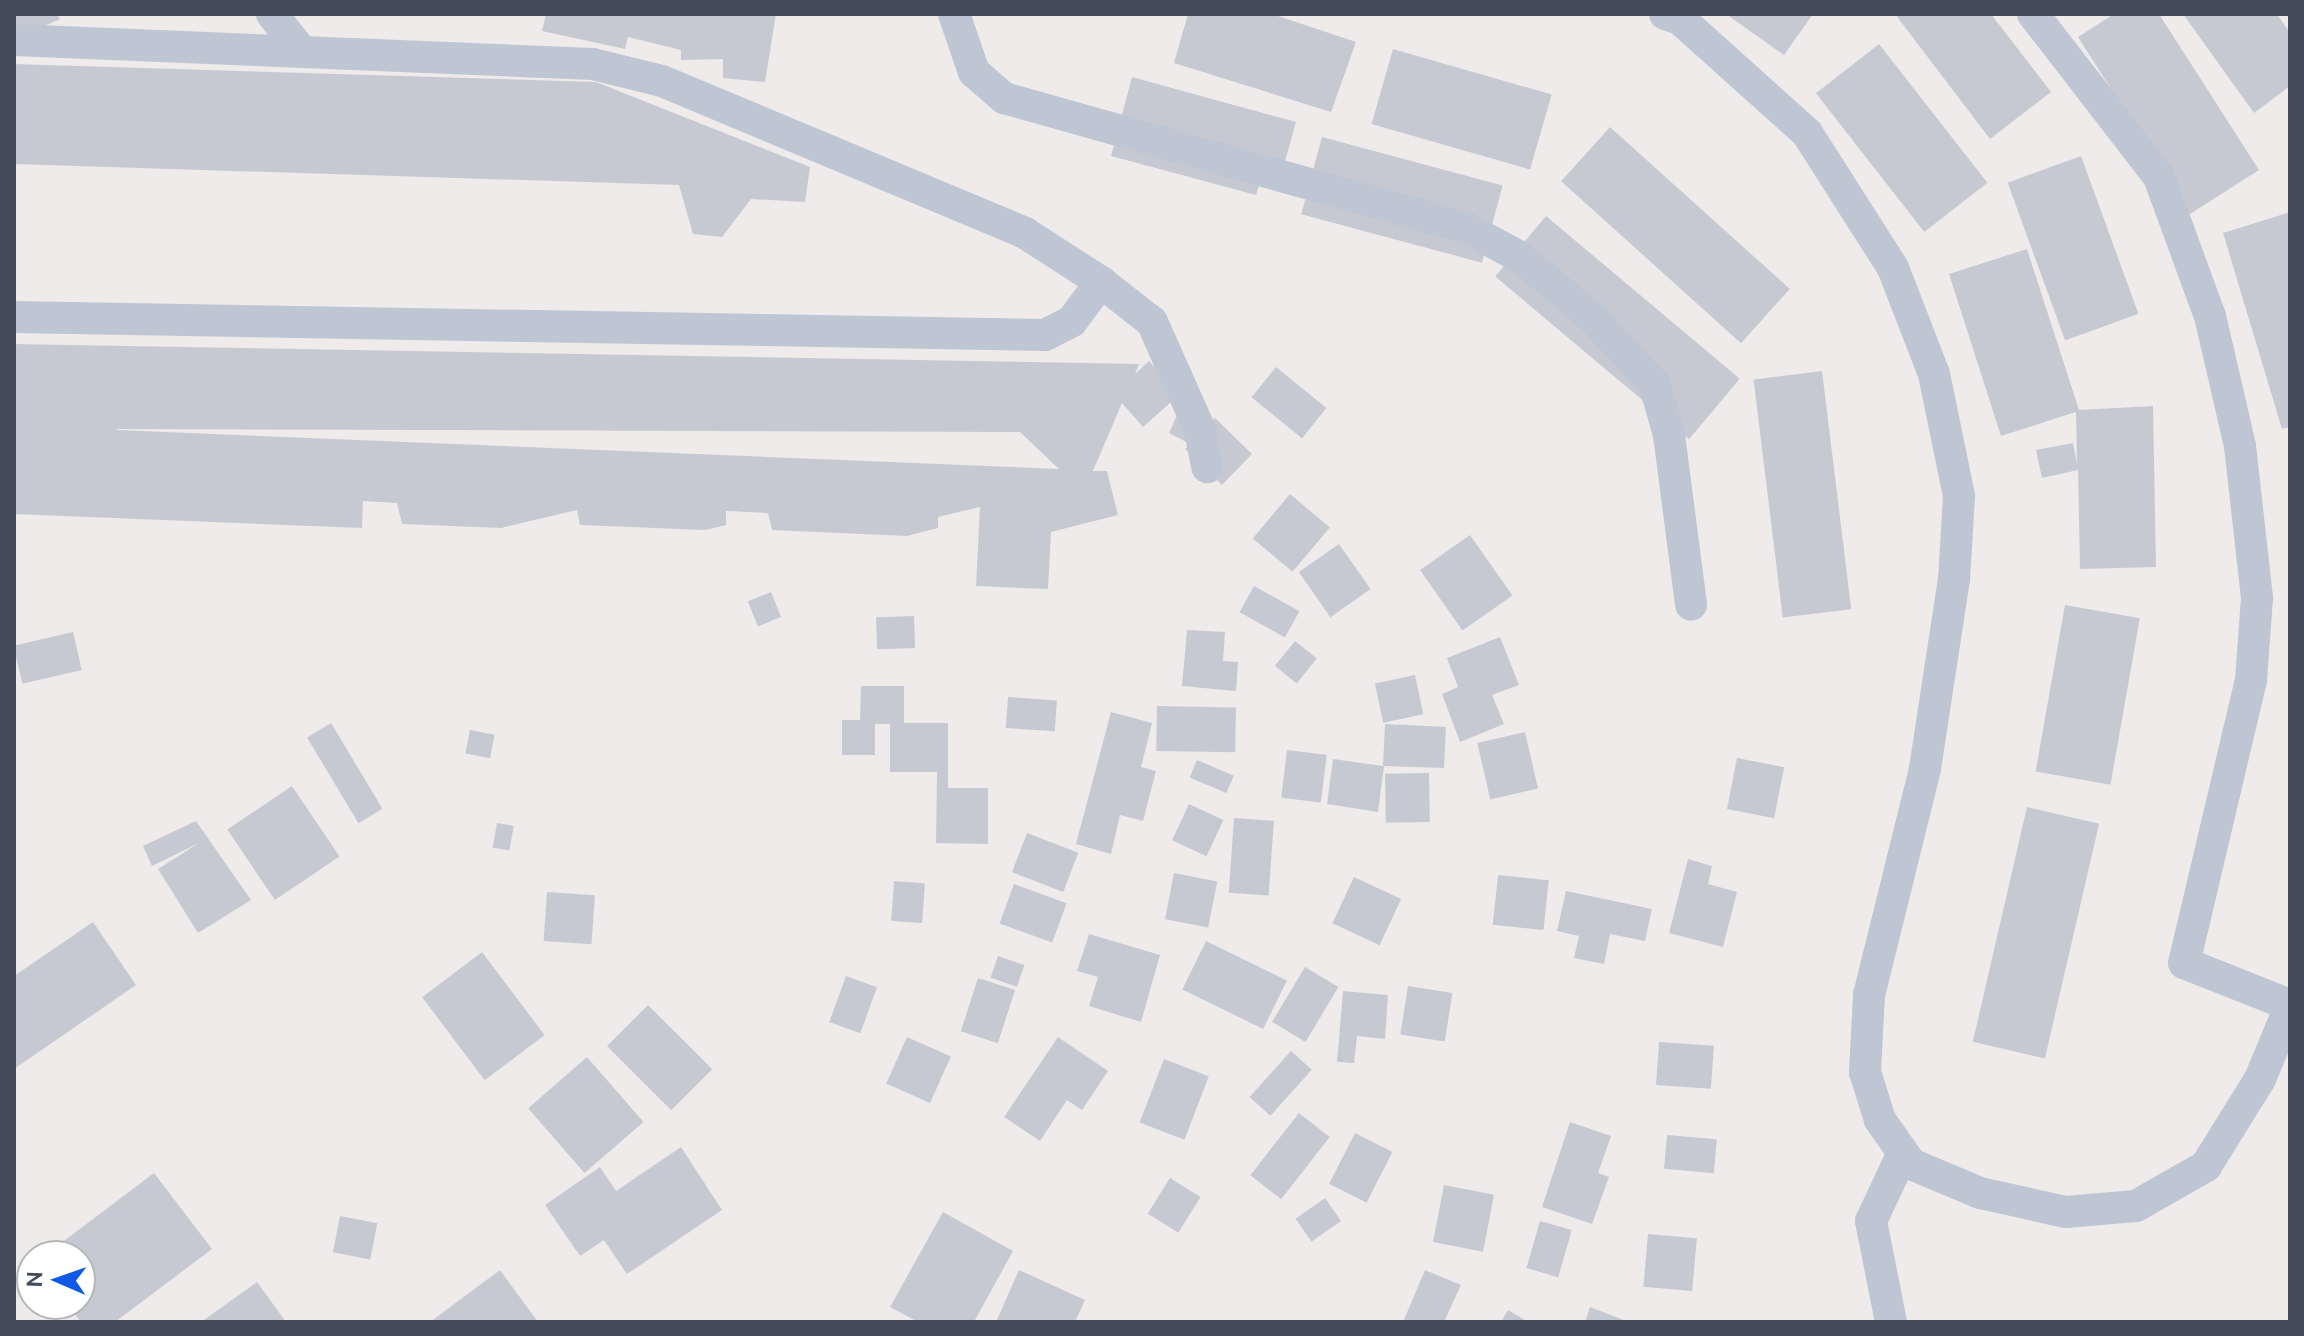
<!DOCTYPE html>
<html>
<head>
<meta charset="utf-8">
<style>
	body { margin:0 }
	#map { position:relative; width:2304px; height:1336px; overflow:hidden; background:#efebeb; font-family:Ubuntu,sans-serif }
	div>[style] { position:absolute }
	.building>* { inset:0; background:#c7c9d2; transform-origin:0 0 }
	.street>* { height:32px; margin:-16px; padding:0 16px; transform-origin:16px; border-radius:16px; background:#bdc6d2 }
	span { translate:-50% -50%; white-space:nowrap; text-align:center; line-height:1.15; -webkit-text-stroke:8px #fff; paint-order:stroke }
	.frame { position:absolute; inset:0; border:16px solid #434d5a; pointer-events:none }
	.north { position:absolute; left:16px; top:1240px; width:80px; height:80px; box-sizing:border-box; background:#fff; border:2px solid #b4b8bd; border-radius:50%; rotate:272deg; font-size:22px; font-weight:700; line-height:32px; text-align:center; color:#434d5a }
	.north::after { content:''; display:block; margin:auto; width:28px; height:36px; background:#0e59e6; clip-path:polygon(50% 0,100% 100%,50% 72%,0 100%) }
</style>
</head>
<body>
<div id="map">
	<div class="building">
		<div style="clip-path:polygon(14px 14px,57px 14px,60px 19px,17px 38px)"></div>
		<div style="clip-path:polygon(546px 14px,776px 14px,765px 82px,723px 78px,723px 59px,681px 60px,681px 50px,628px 37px,625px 49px,542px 31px)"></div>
		<div style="clip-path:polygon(1188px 14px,1272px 14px,1356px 42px,1331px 112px,1174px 63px)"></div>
		<div style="clip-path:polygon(1726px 14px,1813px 14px,1784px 55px)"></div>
		<div style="clip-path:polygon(1895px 14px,1991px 14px,2051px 92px,1990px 139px)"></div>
		<div style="clip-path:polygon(2114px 14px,2159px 14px,2259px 170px,2190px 214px,2078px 37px)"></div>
		<div style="clip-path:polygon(2183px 14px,2277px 14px,2290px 33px,2290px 86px,2254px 113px)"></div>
		<div style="left:1879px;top:44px;width:176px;height:80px;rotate:52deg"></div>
		<div style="left:1393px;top:49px;width:165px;height:78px;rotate:16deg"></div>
		<div style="clip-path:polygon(14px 64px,596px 82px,810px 167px,805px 202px,751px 199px,722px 237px,693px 234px,679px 185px,14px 164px)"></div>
		<div style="clip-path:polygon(1132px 77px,1296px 122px,1279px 183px,1261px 178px,1256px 195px,1111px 156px)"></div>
		<div style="left:1610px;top:127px;width:242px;height:73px;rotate:42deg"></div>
		<div style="left:1322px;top:137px;width:187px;height:80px;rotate:15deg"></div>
		<div style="left:2081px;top:156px;width:168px;height:78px;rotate:70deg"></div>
		<div style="clip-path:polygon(2290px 212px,2290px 427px,2282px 429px,2223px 233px)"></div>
		<div style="left:1546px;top:216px;width:253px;height:79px;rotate:40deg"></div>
		<div style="clip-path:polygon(2027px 249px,2079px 410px,2153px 406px,2156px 567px,2080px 569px,2078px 470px,2042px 478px,2036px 450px,2073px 443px,2077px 464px,2076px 412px,2001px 436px,1949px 274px)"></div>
		<div style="clip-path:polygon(evenodd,14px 344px,1139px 364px,1135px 374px,1149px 361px,1179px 395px,1143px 427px,1122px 403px,1093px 471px,1107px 471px,1118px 515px,1051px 532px,1048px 589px,976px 586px,980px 507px,938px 517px,938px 528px,907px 536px,772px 530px,768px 513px,726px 511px,726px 525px,705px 530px,580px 525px,577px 510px,501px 528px,402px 524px,397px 503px,363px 501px,362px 528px,14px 514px,14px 344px,117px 429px,1020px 432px,1059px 469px,117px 430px,117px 429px)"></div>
		<div style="left:1276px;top:367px;width:65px;height:39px;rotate:39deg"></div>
		<div style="left:1822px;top:371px;width:240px;height:69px;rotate:83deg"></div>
		<div style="clip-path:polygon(1181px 406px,1192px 442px,1215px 418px,1252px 454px,1222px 485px,1185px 449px,1190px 444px,1169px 433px)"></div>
		<div style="left:1290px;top:494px;width:52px;height:58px;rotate:40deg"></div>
		<div style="left:1470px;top:535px;width:74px;height:61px;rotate:55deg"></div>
		<div style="left:1339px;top:544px;width:55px;height:49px;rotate:55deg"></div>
		<div style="left:1254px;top:586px;width:52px;height:30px;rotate:29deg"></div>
		<div style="left:771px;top:592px;width:27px;height:25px;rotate:68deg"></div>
		<div style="left:2065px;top:605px;width:76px;height:169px;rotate:10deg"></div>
		<div style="left:914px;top:616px;width:32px;height:38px;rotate:88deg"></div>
		<div style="clip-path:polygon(1187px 630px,1225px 632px,1223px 661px,1238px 662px,1236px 691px,1182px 686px)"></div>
		<div style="left:73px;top:632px;width:39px;height:61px;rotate:77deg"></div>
		<div style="clip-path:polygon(1500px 637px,1519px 685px,1492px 695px,1504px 724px,1460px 742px,1442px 694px,1458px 687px,1447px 658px)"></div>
		<div style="left:1295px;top:641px;width:28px;height:32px;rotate:39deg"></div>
		<div style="left:1415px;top:675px;width:40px;height:41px;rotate:78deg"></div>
		<div style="clip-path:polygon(861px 686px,904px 686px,904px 723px,948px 723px,948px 788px,988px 788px,988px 844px,936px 843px,937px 772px,890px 772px,890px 724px,875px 724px,875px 755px,842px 755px,842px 720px,860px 720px)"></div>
		<div style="left:1008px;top:697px;width:49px;height:31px;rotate:4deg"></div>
		<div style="left:1157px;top:706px;width:79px;height:45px;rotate:1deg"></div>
		<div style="clip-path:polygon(1111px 712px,1152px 723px,1141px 767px,1156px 771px,1143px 821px,1120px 815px,1111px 854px,1076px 844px)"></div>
		<div style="left:331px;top:723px;width:100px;height:28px;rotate:59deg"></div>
		<div style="clip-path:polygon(1385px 724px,1446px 727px,1444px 768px,1384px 766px,1378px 812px,1327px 804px,1333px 759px,1383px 766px)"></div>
		<div style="left:470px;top:730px;width:25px;height:24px;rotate:11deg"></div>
		<div style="left:1525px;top:732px;width:58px;height:49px;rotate:77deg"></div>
		<div style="left:1287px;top:750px;width:40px;height:48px;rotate:7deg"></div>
		<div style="left:1737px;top:758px;width:48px;height:52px;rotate:11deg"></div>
		<div style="left:1197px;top:760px;width:40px;height:19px;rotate:23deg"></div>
		<div style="left:1429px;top:773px;width:49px;height:44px;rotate:89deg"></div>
		<div style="left:292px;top:786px;width:85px;height:78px;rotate:56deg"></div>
		<div style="left:1189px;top:804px;width:38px;height:40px;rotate:25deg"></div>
		<div style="left:2027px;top:807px;width:74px;height:241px;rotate:13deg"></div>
		<div style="left:1234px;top:818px;width:40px;height:75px;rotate:4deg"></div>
		<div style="clip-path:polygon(196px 821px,251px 900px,198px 933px,158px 869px,199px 843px,152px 866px,143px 846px)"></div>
		<div style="left:497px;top:823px;width:17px;height:25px;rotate:10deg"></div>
		<div style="left:1027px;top:833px;width:55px;height:42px;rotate:21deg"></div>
		<div style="clip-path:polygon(1688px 859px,1712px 866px,1708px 884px,1737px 892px,1723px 947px,1669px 933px)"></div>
		<div style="left:1174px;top:873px;width:44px;height:47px;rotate:11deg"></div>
		<div style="left:1498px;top:875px;width:51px;height:50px;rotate:6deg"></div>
		<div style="left:1354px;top:877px;width:52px;height:51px;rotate:25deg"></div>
		<div style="left:894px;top:881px;width:31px;height:40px;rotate:4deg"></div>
		<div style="left:1014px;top:884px;width:56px;height:42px;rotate:20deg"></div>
		<div style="clip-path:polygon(1566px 891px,1652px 909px,1645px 941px,1610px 934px,1604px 964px,1574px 958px,1579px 936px,1557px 931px)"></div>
		<div style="left:547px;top:892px;width:48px;height:49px;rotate:4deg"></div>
		<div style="clip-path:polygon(93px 922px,136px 985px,14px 1069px,14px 976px)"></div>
		<div style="clip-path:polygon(1089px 934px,1160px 955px,1141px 1022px,1089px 1006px,1098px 977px,1077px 971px)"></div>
		<div style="left:1206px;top:941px;width:90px;height:54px;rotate:26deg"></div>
		<div style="left:482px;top:952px;width:104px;height:75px;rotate:53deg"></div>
		<div style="left:998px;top:956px;width:28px;height:23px;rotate:19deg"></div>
		<div style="left:1305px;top:967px;width:39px;height:64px;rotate:31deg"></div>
		<div style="left:846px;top:976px;width:33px;height:49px;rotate:20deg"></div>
		<div style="left:978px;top:978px;width:39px;height:56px;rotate:18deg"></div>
		<div style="left:1408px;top:986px;width:45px;height:49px;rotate:9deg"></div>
		<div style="clip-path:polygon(1343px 991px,1388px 995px,1385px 1039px,1357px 1036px,1354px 1063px,1337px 1062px)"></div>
		<div style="left:648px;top:1005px;width:91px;height:58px;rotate:45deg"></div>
		<div style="left:907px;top:1037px;width:48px;height:51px;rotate:24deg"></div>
		<div style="clip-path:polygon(1058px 1037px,1108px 1071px,1082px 1110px,1067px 1100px,1040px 1141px,1004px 1117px)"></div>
		<div style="left:1659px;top:1042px;width:55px;height:43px;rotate:4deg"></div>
		<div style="left:1291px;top:1051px;width:28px;height:62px;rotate:42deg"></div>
		<div style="left:587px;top:1057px;width:86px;height:78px;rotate:49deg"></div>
		<div style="left:1164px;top:1059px;width:48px;height:68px;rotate:21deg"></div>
		<div style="left:1299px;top:1113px;width:39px;height:79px;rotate:38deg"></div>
		<div style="clip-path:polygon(1570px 1122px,1611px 1136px,1598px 1173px,1609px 1177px,1592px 1224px,1542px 1207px)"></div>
		<div style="left:1355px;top:1133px;width:42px;height:57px;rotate:27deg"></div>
		<div style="left:1667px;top:1135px;width:50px;height:34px;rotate:5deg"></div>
		<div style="clip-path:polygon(681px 1147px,722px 1210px,627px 1274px,604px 1240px,580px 1256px,545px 1205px,600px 1167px,616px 1191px)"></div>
		<div style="clip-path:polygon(154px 1173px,212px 1249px,115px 1322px,81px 1322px,67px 1304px,80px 1304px,80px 1256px,44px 1256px)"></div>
		<div style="left:1170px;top:1178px;width:36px;height:42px;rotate:32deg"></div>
		<div style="left:1444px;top:1185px;width:51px;height:58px;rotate:11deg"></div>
		<div style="left:1325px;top:1198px;width:28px;height:36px;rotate:55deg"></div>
		<div style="clip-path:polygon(943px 1212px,1013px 1251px,974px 1322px,918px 1322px,890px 1307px)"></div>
		<div style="left:340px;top:1216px;width:38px;height:37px;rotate:11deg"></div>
		<div style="left:1540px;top:1221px;width:33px;height:49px;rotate:16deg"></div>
		<div style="left:1648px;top:1234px;width:49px;height:53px;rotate:5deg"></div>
		<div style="clip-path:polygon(500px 1270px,538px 1322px,430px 1322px)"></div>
		<div style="clip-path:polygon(1019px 1270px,1085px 1300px,1075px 1322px,996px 1322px)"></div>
		<div style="clip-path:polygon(1425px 1270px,1461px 1285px,1444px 1322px,1403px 1322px)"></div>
		<div style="clip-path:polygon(257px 1282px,286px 1322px,201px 1322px)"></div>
		<div style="clip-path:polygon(1590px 1307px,1629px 1322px,1585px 1322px)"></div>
		<div style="clip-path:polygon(1508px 1310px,1528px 1322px,1501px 1322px)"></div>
	</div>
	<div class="street">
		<div style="left:272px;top:14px;width:48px;rotate:51.7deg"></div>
		<div style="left:954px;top:14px;width:61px;rotate:71deg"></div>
		<div style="left:974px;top:72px;width:40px;rotate:41deg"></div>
		<div style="left:1004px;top:98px;width:480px;rotate:15.7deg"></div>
		<div style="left:1466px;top:228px;width:61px;rotate:28.2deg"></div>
		<div style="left:1520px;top:257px;width:95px;rotate:39.9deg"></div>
		<div style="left:1593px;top:318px;width:91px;rotate:47.2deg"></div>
		<div style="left:1655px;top:385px;width:52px;rotate:74.4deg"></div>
		<div style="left:1669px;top:435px;width:171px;rotate:82.6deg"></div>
		<div style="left:1665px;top:14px;width:16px;rotate:18deg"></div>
		<div style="left:1680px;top:19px;width:171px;rotate:41.9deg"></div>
		<div style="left:1807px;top:133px;width:160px;rotate:57.5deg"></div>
		<div style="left:1893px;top:268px;width:114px;rotate:68.9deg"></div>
		<div style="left:1934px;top:374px;width:125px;rotate:78.4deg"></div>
		<div style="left:1959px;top:496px;width:83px;rotate:93.4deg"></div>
		<div style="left:1954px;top:579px;width:192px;rotate:98.7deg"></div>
		<div style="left:1925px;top:769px;width:233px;rotate:103.9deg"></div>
		<div style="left:1869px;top:995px;width:77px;rotate:93deg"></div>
		<div style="left:1865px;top:1072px;width:50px;rotate:72.6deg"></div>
		<div style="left:1880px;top:1120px;width:54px;rotate:54.8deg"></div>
		<div style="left:1911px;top:1164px;width:75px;rotate:22.8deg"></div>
		<div style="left:1980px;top:1193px;width:88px;rotate:12.5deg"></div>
		<div style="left:2066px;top:1212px;width:70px;rotate:-4.9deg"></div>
		<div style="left:2136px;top:1206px;width:81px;rotate:-29.7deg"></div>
		<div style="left:2206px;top:1166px;width:102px;rotate:-58.2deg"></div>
		<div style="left:2260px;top:1079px;width:78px;rotate:-67.4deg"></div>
		<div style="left:2033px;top:14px;width:206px;rotate:52.3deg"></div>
		<div style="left:2159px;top:177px;width:148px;rotate:69.9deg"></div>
		<div style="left:2210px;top:316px;width:133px;rotate:77deg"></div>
		<div style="left:2240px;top:446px;width:153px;rotate:83.6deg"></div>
		<div style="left:2257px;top:598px;width:82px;rotate:94.2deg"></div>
		<div style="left:2251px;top:680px;width:291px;rotate:103.3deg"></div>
		<div style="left:2184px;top:963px;width:114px;rotate:21.6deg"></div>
		<div style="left:14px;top:40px;width:579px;rotate:2.37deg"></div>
		<div style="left:593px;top:64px;width:71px;rotate:13.8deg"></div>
		<div style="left:662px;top:81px;width:394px;rotate:22.7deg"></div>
		<div style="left:1025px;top:233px;width:90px;rotate:32.8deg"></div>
		<div style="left:1101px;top:282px;width:65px;rotate:38.1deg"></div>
		<div style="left:1152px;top:322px;width:118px;rotate:66deg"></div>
		<div style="left:1200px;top:430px;width:38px;rotate:79deg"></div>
		<div style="left:14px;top:317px;width:1031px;rotate:1deg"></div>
		<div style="left:1045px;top:335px;width:30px;rotate:-27deg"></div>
		<div style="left:1072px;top:321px;width:49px;rotate:-53.4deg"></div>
		<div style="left:1891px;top:1322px;width:103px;rotate:-101.2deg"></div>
		<div style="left:1871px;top:1221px;width:75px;rotate:-64.8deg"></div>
	</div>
	<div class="frame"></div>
	<div class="north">N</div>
</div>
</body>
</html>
